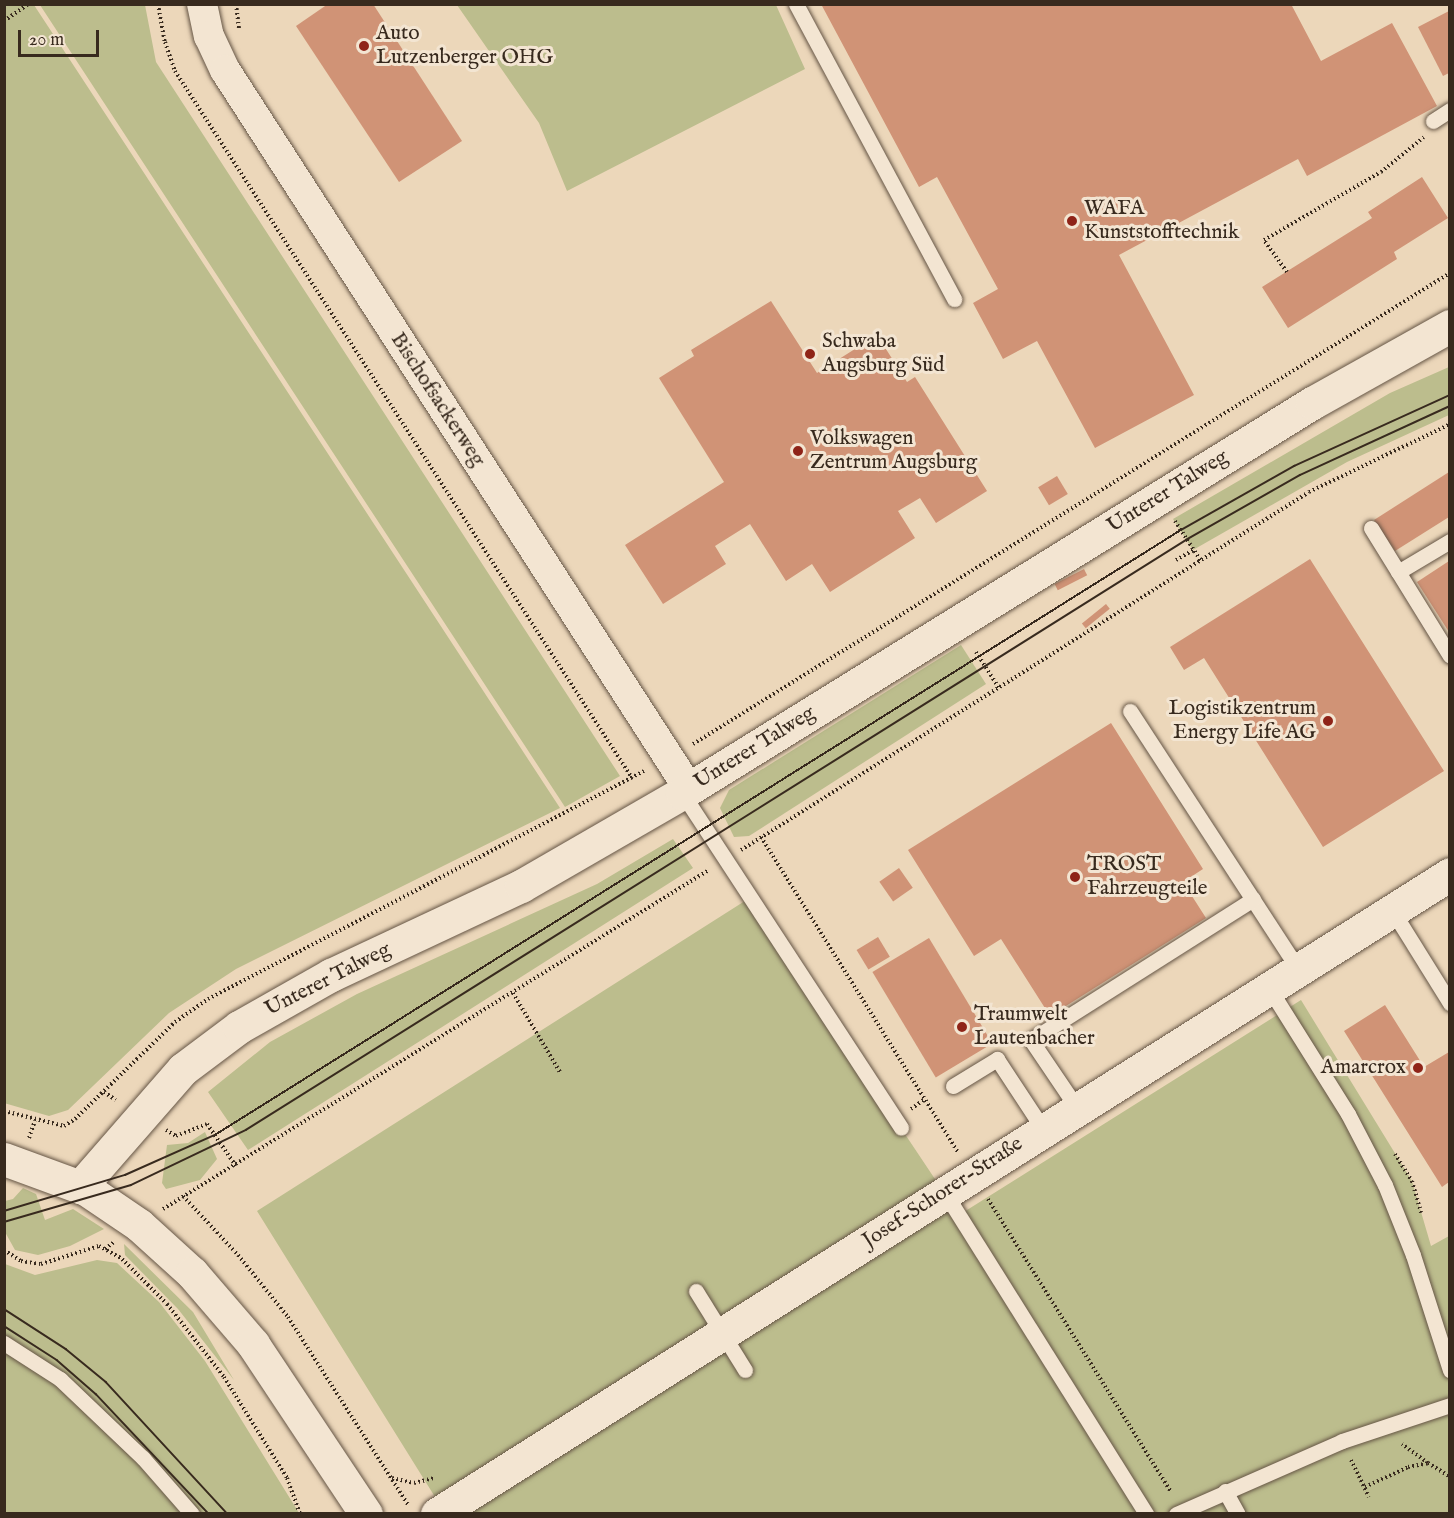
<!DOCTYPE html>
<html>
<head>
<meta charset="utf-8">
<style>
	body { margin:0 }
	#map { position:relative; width:1454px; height:1518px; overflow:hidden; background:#ecd7ba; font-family:"IM FELL English",serif }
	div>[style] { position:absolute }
	.green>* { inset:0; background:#bcbd8d }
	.building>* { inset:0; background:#d09376; transform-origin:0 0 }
	.path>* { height:4px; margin-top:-2px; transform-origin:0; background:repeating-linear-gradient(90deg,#382a1e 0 1.5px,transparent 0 4.5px) }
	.roads { filter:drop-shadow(0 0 2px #655545) drop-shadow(0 0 2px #655545) }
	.service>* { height:15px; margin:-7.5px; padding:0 7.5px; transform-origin:7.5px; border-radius:7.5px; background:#f3e5d2 }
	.minor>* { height:30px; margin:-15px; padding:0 15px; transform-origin:15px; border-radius:15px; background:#f3e5d2 }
	.tertiary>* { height:33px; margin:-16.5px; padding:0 16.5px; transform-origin:16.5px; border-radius:16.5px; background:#f3e5d2 }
	.secondary>* { height:33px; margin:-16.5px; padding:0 16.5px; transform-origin:16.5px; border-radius:16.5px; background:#f3e5d2 }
	.tram>* { height:1.5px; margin:-0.75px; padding:0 0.75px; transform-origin:0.75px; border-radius:0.75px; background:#382a1e }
	.dots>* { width:16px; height:16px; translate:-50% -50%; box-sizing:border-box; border:3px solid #f3e5d2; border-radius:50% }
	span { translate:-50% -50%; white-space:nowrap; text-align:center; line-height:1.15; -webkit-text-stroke:6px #f3e5d2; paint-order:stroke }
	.poi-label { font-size:21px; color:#382a1e }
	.left { translate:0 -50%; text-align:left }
	.right { translate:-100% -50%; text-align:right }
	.street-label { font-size:21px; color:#382a1e }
	.frame { position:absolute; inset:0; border:6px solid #382a1e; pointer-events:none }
	.scale { position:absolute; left:18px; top:30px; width:81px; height:27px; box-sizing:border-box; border:3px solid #382a1e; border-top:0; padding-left:8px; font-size:18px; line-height:21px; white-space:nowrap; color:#382a1e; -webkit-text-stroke:4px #f3e5d2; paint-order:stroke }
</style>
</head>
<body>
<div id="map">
	<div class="green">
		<div style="clip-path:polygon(4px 5px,34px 5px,560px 808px,236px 969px,169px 1013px,68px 1110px,49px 1116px,4px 1103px)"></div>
		<div style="clip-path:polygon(40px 5px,145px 5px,156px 62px,620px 776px,565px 807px)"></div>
		<div style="clip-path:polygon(457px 5px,776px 5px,805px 69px,567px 191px,539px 123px)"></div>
		<div style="clip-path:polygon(1449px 367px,1449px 415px,1347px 462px,1193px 550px,1173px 519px,1390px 393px)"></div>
		<div style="clip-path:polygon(961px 645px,986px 684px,749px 836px,734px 837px,720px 808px,729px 790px)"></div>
		<div style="clip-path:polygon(673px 839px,693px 868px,248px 1150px,208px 1092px,270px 1042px,357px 994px,597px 884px)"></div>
		<div style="clip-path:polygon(748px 899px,959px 1215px,1301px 1000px,1412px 1181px,1431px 1246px,1449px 1236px,1449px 1513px,445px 1513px,257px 1211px)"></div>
		<div style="clip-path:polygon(205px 1132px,217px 1159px,200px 1180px,166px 1189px,162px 1183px,167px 1145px,188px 1143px)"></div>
		<div style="clip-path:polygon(23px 1188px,36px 1194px,45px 1220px,73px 1209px,104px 1229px,70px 1246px,38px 1255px,15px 1250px,5px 1232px,5px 1201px,13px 1199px)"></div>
		<div style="clip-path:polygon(124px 1244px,193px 1312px,234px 1380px,178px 1309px,125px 1255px)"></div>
		<div style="clip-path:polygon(97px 1260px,117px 1263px,159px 1302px,205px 1361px,299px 1513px,5px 1514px,5px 1264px,35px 1275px)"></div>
	</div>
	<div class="building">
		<div style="clip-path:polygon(328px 4px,373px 4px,462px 141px,399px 182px,296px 26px)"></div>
		<div style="clip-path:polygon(821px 4px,1291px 4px,1321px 61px,1392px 23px,1437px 106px,1307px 176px,1298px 159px,1119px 255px,1194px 395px,1095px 448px,1037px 341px,1003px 359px,973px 303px,998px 289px,937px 177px,919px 187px)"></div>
		<div style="clip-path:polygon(1449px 11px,1449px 73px,1443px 76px,1418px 27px)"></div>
		<div style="clip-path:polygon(1422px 177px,1448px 218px,1394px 252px,1397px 259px,1288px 328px,1262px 287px,1372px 218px,1368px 212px)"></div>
		<div style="clip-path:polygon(771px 301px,817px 373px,877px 335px,907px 382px,915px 377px,987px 491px,936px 523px,920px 498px,898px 511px,915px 538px,830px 592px,812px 564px,786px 581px,750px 524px,715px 546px,726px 564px,663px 604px,625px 545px,724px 482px,659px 378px,694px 356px,691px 350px)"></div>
		<div style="clip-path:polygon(1449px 472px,1449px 517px,1395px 551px,1374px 520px)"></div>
		<div style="left:1057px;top:476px;width:21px;height:22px;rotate:59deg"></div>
		<div style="clip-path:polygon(1310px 559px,1444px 771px,1323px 847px,1204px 658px,1184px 670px,1170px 647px)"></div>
		<div style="clip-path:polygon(1449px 561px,1449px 632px,1417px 582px)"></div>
		<div style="left:1084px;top:569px;width:7px;height:33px;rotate:63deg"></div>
		<div style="left:1106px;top:604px;width:6px;height:31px;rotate:51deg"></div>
		<div style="clip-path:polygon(1111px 723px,1203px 869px,1183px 882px,1206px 918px,1050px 1016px,1001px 939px,974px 956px,908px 850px)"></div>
		<div style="left:899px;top:868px;width:24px;height:24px;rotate:55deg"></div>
		<div style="left:878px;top:937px;width:23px;height:25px;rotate:59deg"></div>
		<div style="left:929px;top:938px;width:123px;height:66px;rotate:59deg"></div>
		<div style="clip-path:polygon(1385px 1005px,1424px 1067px,1449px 1052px,1449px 1182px,1442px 1187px,1344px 1031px)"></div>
	</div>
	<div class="path">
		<div style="left:158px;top:4px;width:39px;rotate:80deg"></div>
		<div style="left:165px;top:42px;width:31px;rotate:71deg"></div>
		<div style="left:175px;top:71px;width:842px;rotate:57.12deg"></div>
		<div style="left:236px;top:4px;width:26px;rotate:83deg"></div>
		<div style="left:4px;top:21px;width:29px;rotate:-35deg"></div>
		<div style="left:1287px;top:272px;width:39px;rotate:-126deg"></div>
		<div style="left:1264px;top:240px;width:135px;rotate:-30.2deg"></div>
		<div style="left:1381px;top:172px;width:55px;rotate:-39.1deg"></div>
		<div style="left:1175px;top:521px;width:48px;rotate:57deg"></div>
		<div style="left:1176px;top:560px;width:20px;rotate:-30deg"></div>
		<div style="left:976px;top:652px;width:43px;rotate:57.4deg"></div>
		<div style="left:693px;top:744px;width:892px;rotate:-31.89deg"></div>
		<div style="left:761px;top:837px;width:372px;rotate:58deg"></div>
		<div style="left:741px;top:850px;width:671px;rotate:-32.22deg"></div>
		<div style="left:1309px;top:492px;width:157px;rotate:-25.7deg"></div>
		<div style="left:513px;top:993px;width:92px;rotate:59.3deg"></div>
		<div style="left:104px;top:1092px;width:14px;rotate:34deg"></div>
		<div style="left:911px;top:1109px;width:17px;rotate:-36deg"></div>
		<div style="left:4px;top:1111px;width:62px;rotate:14deg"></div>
		<div style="left:64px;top:1126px;width:13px;rotate:-32deg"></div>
		<div style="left:75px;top:1119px;width:139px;rotate:-44.1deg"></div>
		<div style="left:175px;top:1022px;width:40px;rotate:-34.9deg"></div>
		<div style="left:208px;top:999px;width:492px;rotate:-27.6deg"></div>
		<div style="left:166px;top:1130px;width:12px;rotate:31deg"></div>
		<div style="left:176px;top:1136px;width:33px;rotate:-21deg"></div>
		<div style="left:207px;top:1124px;width:51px;rotate:55.4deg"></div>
		<div style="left:29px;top:1138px;width:18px;rotate:-71deg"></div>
		<div style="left:1395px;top:1154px;width:32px;rotate:58deg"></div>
		<div style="left:1412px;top:1181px;width:33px;rotate:74deg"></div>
		<div style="left:183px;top:1196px;width:81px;rotate:47deg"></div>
		<div style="left:238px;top:1255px;width:80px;rotate:51.1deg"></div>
		<div style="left:288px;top:1317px;width:223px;rotate:57.4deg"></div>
		<div style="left:988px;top:1199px;width:345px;rotate:58deg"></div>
		<div style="left:163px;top:1209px;width:643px;rotate:-31.84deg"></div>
		<div style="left:105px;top:1249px;width:11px;rotate:-38deg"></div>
		<div style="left:4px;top:1250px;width:20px;rotate:33deg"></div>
		<div style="left:21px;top:1261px;width:20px;rotate:9deg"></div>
		<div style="left:41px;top:1264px;width:61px;rotate:-17.2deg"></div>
		<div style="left:99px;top:1246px;width:26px;rotate:29deg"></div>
		<div style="left:122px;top:1259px;width:64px;rotate:45deg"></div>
		<div style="left:167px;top:1304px;width:93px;rotate:52deg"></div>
		<div style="left:224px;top:1377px;width:119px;rotate:58deg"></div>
		<div style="left:287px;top:1478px;width:38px;rotate:70deg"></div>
		<div style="left:1351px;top:1460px;width:41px;rotate:64.1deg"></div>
		<div style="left:1428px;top:1463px;width:26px;rotate:32deg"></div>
		<div style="left:392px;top:1478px;width:23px;rotate:13deg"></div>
		<div style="left:414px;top:1483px;width:21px;rotate:-14deg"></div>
		<div style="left:1365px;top:1487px;width:47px;rotate:-24.9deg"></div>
		<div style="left:1408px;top:1467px;width:20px;rotate:-11deg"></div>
		<div style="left:1428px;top:1463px;width:32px;rotate:-144deg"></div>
	</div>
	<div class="roads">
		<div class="service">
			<div style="left:796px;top:4px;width:335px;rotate:61.8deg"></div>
			<div style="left:1433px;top:121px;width:20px;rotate:-33deg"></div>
			<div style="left:1371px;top:528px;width:150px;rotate:58.3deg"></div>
			<div style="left:1398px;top:572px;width:61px;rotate:-30.8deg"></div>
			<div style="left:1130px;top:711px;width:308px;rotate:56.9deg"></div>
			<div style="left:682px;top:793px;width:400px;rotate:56.8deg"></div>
			<div style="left:1392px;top:910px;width:110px;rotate:58.1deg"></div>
			<div style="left:1269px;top:988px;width:149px;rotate:57.9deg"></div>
			<div style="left:1348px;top:1114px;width:80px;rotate:62.5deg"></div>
			<div style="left:1385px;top:1185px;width:75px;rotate:68.2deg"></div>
			<div style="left:1413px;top:1255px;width:121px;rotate:72.2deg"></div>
			<div style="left:953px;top:1086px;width:52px;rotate:-31.5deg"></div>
			<div style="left:997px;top:1059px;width:84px;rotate:56.7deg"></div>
			<div style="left:1077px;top:1108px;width:82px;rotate:-124.1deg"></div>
			<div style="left:1031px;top:1040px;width:263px;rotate:-32.4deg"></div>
			<div style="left:945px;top:1193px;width:379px;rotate:57.9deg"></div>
			<div style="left:696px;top:1291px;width:93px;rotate:58.2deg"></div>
			<div style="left:4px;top:1343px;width:67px;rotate:32.7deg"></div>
			<div style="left:60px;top:1379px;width:115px;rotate:43.6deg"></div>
			<div style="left:143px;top:1458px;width:74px;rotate:48.8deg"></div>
			<div style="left:1225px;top:1491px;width:26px;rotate:61deg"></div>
			<div style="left:1176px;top:1514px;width:181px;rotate:-23.7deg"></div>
			<div style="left:1342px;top:1441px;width:114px;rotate:-18.4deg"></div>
		</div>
		<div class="minor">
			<div style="left:202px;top:4px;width:33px;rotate:78deg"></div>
			<div style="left:209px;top:36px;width:38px;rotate:65deg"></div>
			<div style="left:225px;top:70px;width:856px;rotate:57.16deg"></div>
		</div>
		<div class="tertiary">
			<div style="left:80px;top:1187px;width:157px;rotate:-48.9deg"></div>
			<div style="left:183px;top:1069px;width:70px;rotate:-36.9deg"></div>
			<div style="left:239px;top:1027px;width:106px;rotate:-29.5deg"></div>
			<div style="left:331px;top:975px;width:210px;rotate:-25.1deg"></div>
			<div style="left:521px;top:886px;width:186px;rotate:-30deg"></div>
			<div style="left:682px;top:793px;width:741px;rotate:-31.76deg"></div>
			<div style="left:1312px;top:403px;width:158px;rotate:-29.2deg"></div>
			<div style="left:437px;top:1514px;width:1198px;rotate:-32.28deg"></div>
		</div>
		<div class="secondary">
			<div style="left:4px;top:1159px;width:87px;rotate:20.1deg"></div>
			<div style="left:86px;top:1189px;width:64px;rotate:34.2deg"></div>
			<div style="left:139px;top:1225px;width:72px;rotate:42.2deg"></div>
			<div style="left:192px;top:1273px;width:94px;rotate:49.3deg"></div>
			<div style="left:253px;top:1344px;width:204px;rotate:56.4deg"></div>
		</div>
	</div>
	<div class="tram">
		<div style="left:4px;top:1211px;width:126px;rotate:-16.6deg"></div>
		<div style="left:125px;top:1175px;width:98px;rotate:-24deg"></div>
		<div style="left:215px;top:1135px;width:1140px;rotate:-32.06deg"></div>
		<div style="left:1181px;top:530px;width:130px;rotate:-29.5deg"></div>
		<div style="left:1294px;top:466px;width:171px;rotate:-24.5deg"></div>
		<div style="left:4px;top:1222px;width:132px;rotate:-16.2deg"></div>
		<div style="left:131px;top:1185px;width:127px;rotate:-25.6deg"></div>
		<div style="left:246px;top:1130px;width:1110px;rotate:-32.11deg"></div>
		<div style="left:1186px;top:540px;width:131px;rotate:-29.7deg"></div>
		<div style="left:1300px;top:475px;width:165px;rotate:-24.7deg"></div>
		<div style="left:4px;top:1309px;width:74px;rotate:32.8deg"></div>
		<div style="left:66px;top:1349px;width:52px;rotate:39.5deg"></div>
		<div style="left:106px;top:1382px;width:180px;rotate:47.3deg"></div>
		<div style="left:4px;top:1326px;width:63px;rotate:32.7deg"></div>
		<div style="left:57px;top:1360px;width:52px;rotate:41.1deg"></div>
		<div style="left:96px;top:1394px;width:165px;rotate:46.7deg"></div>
	</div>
	<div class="dots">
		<div style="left:364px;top:46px;background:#8f2418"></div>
		<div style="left:1072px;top:221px;background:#8f2418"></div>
		<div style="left:810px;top:354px;background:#8f2418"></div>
		<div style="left:798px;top:451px;background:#8f2418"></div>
		<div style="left:1328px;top:721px;background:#8f2418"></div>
		<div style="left:1075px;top:877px;background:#8f2418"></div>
		<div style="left:962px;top:1027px;background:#8f2418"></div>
		<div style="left:1418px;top:1068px;background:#8f2418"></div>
	</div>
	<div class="poi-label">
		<span class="left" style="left:376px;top:46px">Auto<br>Lutzenberger OHG</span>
		<span class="left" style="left:1084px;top:221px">WAFA<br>Kunststofftechnik</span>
		<span class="left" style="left:822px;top:354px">Schwaba<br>Augsburg Süd</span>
		<span class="left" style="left:810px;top:451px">Volkswagen<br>Zentrum Augsburg</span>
		<span class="right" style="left:1316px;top:721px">Logistikzentrum<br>Energy Life AG</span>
		<span class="left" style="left:1087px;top:877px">TROST<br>Fahrzeugteile</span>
		<span class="left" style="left:974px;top:1027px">Traumwelt<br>Lautenbacher</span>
		<span class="right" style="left:1406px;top:1068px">Amarcrox</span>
	</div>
	<div class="street-label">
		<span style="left:437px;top:400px;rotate:57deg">Bischofsackerweg</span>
		<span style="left:1168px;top:492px;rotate:-32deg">Unterer Talweg</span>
		<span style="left:755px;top:748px;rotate:-32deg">Unterer Talweg</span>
		<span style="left:328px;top:980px;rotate:-27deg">Unterer Talweg</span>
		<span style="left:943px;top:1193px;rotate:-33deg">Josef-Schorer-Straße</span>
	</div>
	<div class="frame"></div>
	<div class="scale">20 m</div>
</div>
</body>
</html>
